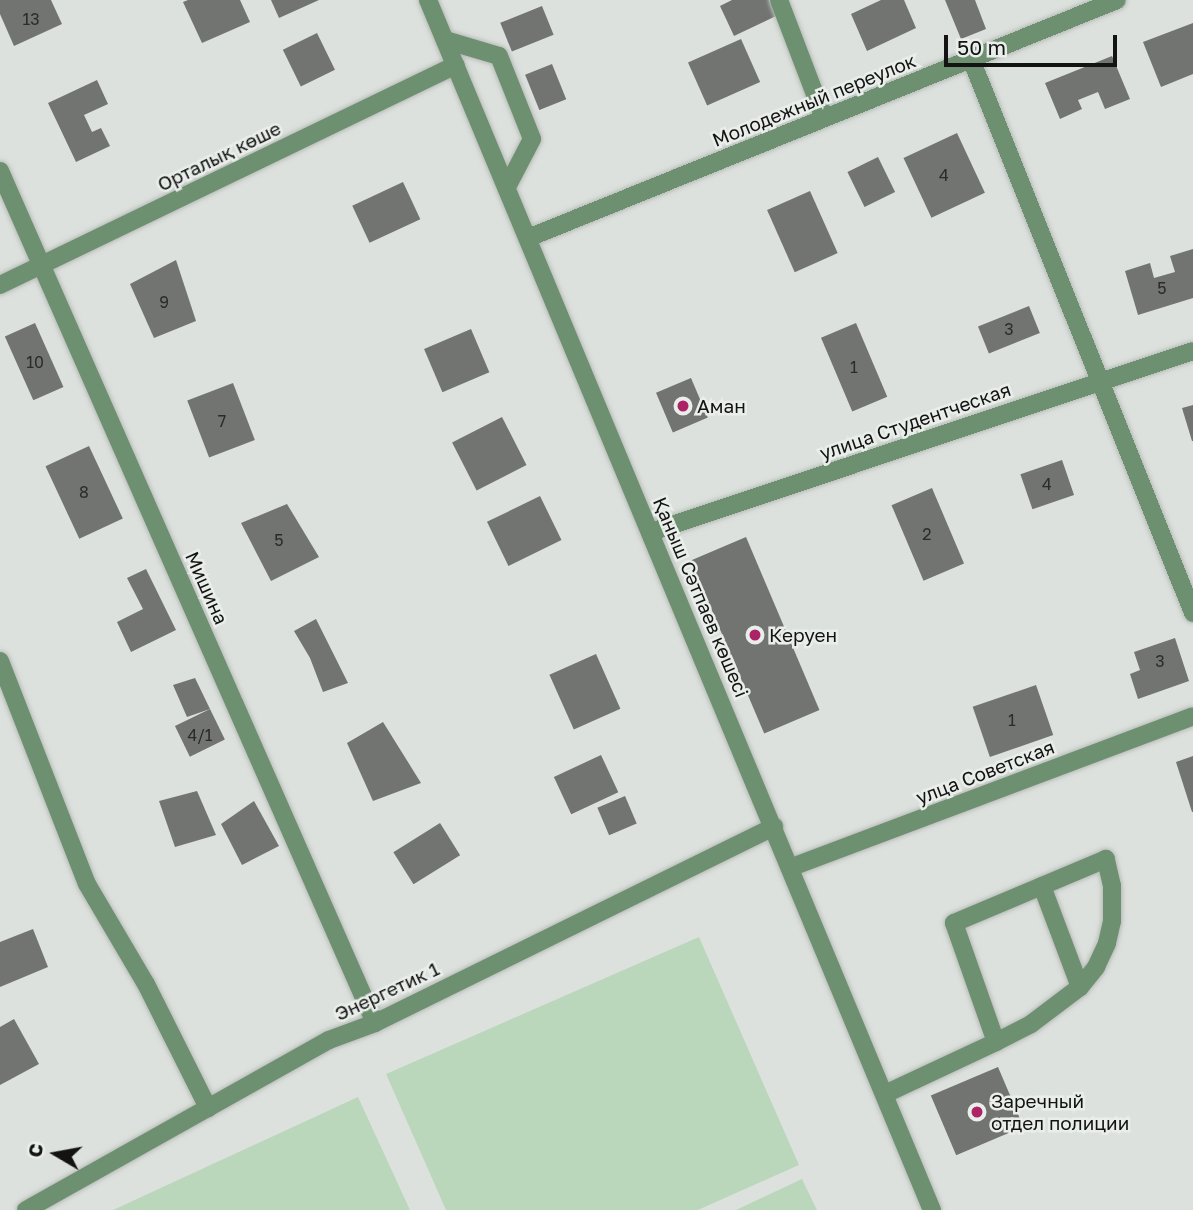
<!DOCTYPE html>
<html>
<head>
<meta charset="utf-8">
<style>
	body { margin:0 }
	#map { position:relative; width:1193px; height:1210px; overflow:hidden; background:#dde1dd; font-family:"Golos Text",sans-serif }
	div>[style] { position:absolute }
	.green>* { inset:0; background:#bad7bc }
	.building>* { inset:0; background:#717471; transform-origin:0 0 }
	.roads { filter:drop-shadow(0 0 2px #b8bcb8) drop-shadow(0 0 2px #b8bcb8) }
	.minor>* { height:18px; margin:-9px; padding:0 9px; transform-origin:9px; border-radius:9px; background:#6d9070 }
	.dots>* { width:19px; height:19px; translate:-50% -50%; box-sizing:border-box; border:4px solid #eaeeeb; border-radius:50% }
	span { translate:-50% -50%; white-space:nowrap; text-align:center; line-height:1.15; -webkit-text-stroke:5px #eaeeeb; paint-order:stroke }
	.number-label { font-size:16px; color:#2a2b2a }
	.number-label span { -webkit-text-stroke-width:0 }
	.street-label { font-size:19px; color:#121312 }
	.poi-label { font-size:19px; color:#121312 }
	.left { translate:0 -50%; text-align:left }
	.north { position:absolute; left:21px; top:1119px; width:70px; height:70px; -webkit-text-stroke:5px #eaeeeb; paint-order:stroke; rotate:280deg; font-size:19px; font-weight:700; line-height:28px; text-align:center; color:#121312 }
	.north::after { content:''; display:block; margin:auto; width:24px; height:32px; background:#121312; clip-path:polygon(50% 0,100% 100%,50% 72%,0 100%) }
	.scale { position:absolute; left:944px; top:35px; width:173px; height:32px; box-sizing:border-box; border:4px solid #121312; border-top:0; padding-left:9px; font-size:21px; line-height:24px; white-space:nowrap; color:#121312; -webkit-text-stroke:5px #eaeeeb; paint-order:stroke }
</style>
</head>
<body>
<div id="map">
	<div class="green">
		<div style="clip-path:polygon(699px 937px,799px 1165px,698px 1210px,446px 1210px,386px 1074px)"></div>
		<div style="clip-path:polygon(358px 1097px,410px 1210px,113px 1210px)"></div>
		<div style="clip-path:polygon(802px 1179px,817px 1210px,736px 1210px)"></div>
	</div>
	<div class="building">
		<div style="clip-path:polygon(0 0,51px 0,62px 24px,14px 46px,0 14px)"></div>
		<div style="clip-path:polygon(188px 0,240px 0,250px 22px,202px 43px,183px 2px)"></div>
		<div style="clip-path:polygon(271px 0,319px 0,279px 18px)"></div>
		<div style="clip-path:polygon(732px 0,769px 0,776px 16px,734px 36px,720px 6px)"></div>
		<div style="clip-path:polygon(881px 0,904px 0,916px 28px,867px 51px,851px 14px)"></div>
		<div style="clip-path:polygon(945px 0,975px 0,986px 29px,961px 39px)"></div>
		<div style="left:542px;top:6px;width:31px;height:45px;rotate:68deg"></div>
		<div style="clip-path:polygon(1193px 23px,1193px 74px,1161px 87px,1143px 42px)"></div>
		<div style="left:317px;top:33px;width:41px;height:38px;rotate:64deg"></div>
		<div style="left:741px;top:39px;width:47px;height:58px;rotate:66deg"></div>
		<div style="clip-path:polygon(1112px 56px,1130px 99px,1105px 109px,1098px 92px,1078px 100px,1082px 109px,1060px 119px,1045px 83px)"></div>
		<div style="left:552px;top:64px;width:38px;height:29px;rotate:68deg"></div>
		<div style="clip-path:polygon(97px 80px,108px 104px,84px 115px,92px 132px,101px 128px,110px 146px,76px 162px,48px 103px)"></div>
		<div style="left:957px;top:133px;width:66px;height:59px;rotate:65deg"></div>
		<div style="left:878px;top:157px;width:39px;height:34px;rotate:64deg"></div>
		<div style="left:403px;top:182px;width:41px;height:56px;rotate:65deg"></div>
		<div style="left:810px;top:191px;width:68px;height:47px;rotate:66deg"></div>
		<div style="clip-path:polygon(1193px 249px,1193px 298px,1138px 315px,1125px 271px,1150px 263px,1154px 278px,1175px 272px,1170px 256px)"></div>
		<div style="clip-path:polygon(176px 260px,196px 321px,154px 338px,130px 284px)"></div>
		<div style="left:1029px;top:306px;width:29px;height:55px;rotate:68deg"></div>
		<div style="left:35px;top:323px;width:70px;height:33px;rotate:66deg"></div>
		<div style="left:856px;top:323px;width:80px;height:38px;rotate:67deg"></div>
		<div style="left:471px;top:329px;width:47px;height:51px;rotate:67deg"></div>
		<div style="left:691px;top:378px;width:43px;height:38px;rotate:67deg"></div>
		<div style="left:233px;top:383px;width:61px;height:49px;rotate:69deg"></div>
		<div style="clip-path:polygon(1193px 405px,1193px 441px,1192px 441px,1182px 408px)"></div>
		<div style="left:502px;top:417px;width:54px;height:56px;rotate:63deg"></div>
		<div style="left:89px;top:446px;width:80px;height:48px;rotate:65deg"></div>
		<div style="left:1062px;top:460px;width:37px;height:44px;rotate:71deg"></div>
		<div style="left:932px;top:488px;width:82px;height:44px;rotate:67deg"></div>
		<div style="left:540px;top:496px;width:49px;height:59px;rotate:64deg"></div>
		<div style="clip-path:polygon(287px 504px,319px 557px,271px 581px,241px 523px)"></div>
		<div style="left:746px;top:537px;width:188px;height:60px;rotate:67deg"></div>
		<div style="clip-path:polygon(146px 569px,176px 630px,131px 652px,117px 622px,143px 609px,127px 578px)"></div>
		<div style="clip-path:polygon(316px 619px,348px 683px,323px 692px,310px 658px,294px 631px)"></div>
		<div style="clip-path:polygon(1175px 638px,1189px 681px,1138px 699px,1130px 674px,1140px 670px,1134px 652px)"></div>
		<div style="left:596px;top:654px;width:60px;height:51px;rotate:66deg"></div>
		<div style="clip-path:polygon(195px 678px,210px 709px,187px 717px,173px 685px)"></div>
		<div style="left:1036px;top:685px;width:53px;height:67px;rotate:71deg"></div>
		<div style="left:210px;top:709px;width:34px;height:39px;rotate:64deg"></div>
		<div style="clip-path:polygon(383px 722px,421px 783px,373px 801px,347px 743px)"></div>
		<div style="left:601px;top:755px;width:41px;height:52px;rotate:65deg"></div>
		<div style="clip-path:polygon(1193px 756px,1193px 812px,1192px 812px,1176px 762px)"></div>
		<div style="clip-path:polygon(197px 791px,216px 835px,175px 847px,159px 801px)"></div>
		<div style="left:625px;top:796px;width:30px;height:30px;rotate:67deg"></div>
		<div style="clip-path:polygon(254px 801px,279px 846px,242px 865px,221px 824px)"></div>
		<div style="left:440px;top:823px;width:38px;height:55px;rotate:58deg"></div>
		<div style="clip-path:polygon(33px 929px,48px 967px,0 987px,0 942px)"></div>
		<div style="clip-path:polygon(14px 1019px,39px 1064px,0 1085px,0 1027px)"></div>
		<div style="left:998px;top:1067px;width:65px;height:73px;rotate:67deg"></div>
	</div>
	<div class="roads">
		<div class="minor">
			<div style="left:428px;top:0;width:1311px;rotate:67.39deg"></div>
			<div style="left:779px;top:0;width:126px;rotate:69.1deg"></div>
			<div style="left:445px;top:40px;width:56px;rotate:16.5deg"></div>
			<div style="left:499px;top:56px;width:89px;rotate:68.3deg"></div>
			<div style="left:532px;top:139px;width:54px;rotate:117.5deg"></div>
			<div style="left:971px;top:59px;width:597px;rotate:68.16deg"></div>
			<div style="left:0;top:171px;width:931px;rotate:66.24deg"></div>
			<div style="left:528px;top:238px;width:635px;rotate:-22deg"></div>
			<div style="left:0;top:285px;width:506px;rotate:-25.76deg"></div>
			<div style="left:651px;top:532px;width:571px;rotate:-18.47deg"></div>
			<div style="left:0;top:661px;width:239px;rotate:68.7deg"></div>
			<div style="left:87px;top:884px;width:116px;rotate:59.5deg"></div>
			<div style="left:146px;top:984px;width:139px;rotate:63.4deg"></div>
			<div style="left:792px;top:867px;width:428px;rotate:-20.6deg"></div>
			<div style="left:1042px;top:886px;width:108px;rotate:69.4deg"></div>
			<div style="left:885px;top:1094px;width:123px;rotate:-25.1deg"></div>
			<div style="left:996px;top:1042px;width:39px;rotate:-27deg"></div>
			<div style="left:1031px;top:1024px;width:61px;rotate:-37.1deg"></div>
			<div style="left:1080px;top:987px;width:26px;rotate:-51deg"></div>
			<div style="left:1096px;top:967px;width:26px;rotate:-65deg"></div>
			<div style="left:1107px;top:943px;width:23px;rotate:-77deg"></div>
			<div style="left:1112px;top:921px;width:35px;rotate:-90deg"></div>
			<div style="left:1112px;top:886px;width:28px;rotate:-103deg"></div>
			<div style="left:1106px;top:859px;width:165px;rotate:157.2deg"></div>
			<div style="left:954px;top:923px;width:126px;rotate:70.6deg"></div>
			<div style="left:26px;top:1210px;width:347px;rotate:-29.3deg"></div>
			<div style="left:329px;top:1040px;width:49px;rotate:-20.3deg"></div>
			<div style="left:375px;top:1023px;width:445px;rotate:-26.2deg"></div>
		</div>
	</div>
	<div class="dots">
		<div style="left:683px;top:406px;background:#ad2466"></div>
		<div style="left:755px;top:635px;background:#ad2466"></div>
		<div style="left:977px;top:1112px;background:#ad2466"></div>
	</div>
	<div class="number-label">
		<span style="left:31px;top:19px">13</span>
		<span style="left:944px;top:175px">4</span>
		<span style="left:1162px;top:288px">5</span>
		<span style="left:164px;top:302px">9</span>
		<span style="left:1009px;top:329px">3</span>
		<span style="left:35px;top:362px">10</span>
		<span style="left:854px;top:367px">1</span>
		<span style="left:222px;top:421px">7</span>
		<span style="left:1047px;top:484px">4</span>
		<span style="left:84px;top:492px">8</span>
		<span style="left:927px;top:534px">2</span>
		<span style="left:279px;top:540px">5</span>
		<span style="left:1160px;top:661px">3</span>
		<span style="left:1012px;top:720px">1</span>
		<span style="left:200px;top:735px">4/1</span>
	</div>
	<div class="street-label">
		<span style="left:814px;top:100px;rotate:-22deg">Молодежный переулок</span>
		<span style="left:219px;top:156px;rotate:-26deg">Орталық көше</span>
		<span style="left:915px;top:421px;rotate:-19deg">улица Студентческая</span>
		<span style="left:207px;top:588px;rotate:66deg">Мишина</span>
		<span style="left:701px;top:597px;rotate:67deg">Қаныш Сәтпаев көшесі</span>
		<span style="left:985px;top:772px;rotate:-21deg">улца Советская</span>
		<span style="left:387px;top:991px;rotate:-25deg">Энергетик 1</span>
	</div>
	<div class="poi-label">
		<span class="left" style="left:697px;top:406px">Аман</span>
		<span class="left" style="left:769px;top:635px">Керуен</span>
		<span class="left" style="left:991px;top:1112px">Заречный<br>отдел полиции</span>
	</div>
	<div class="north">С</div>
	<div class="scale">50 m</div>
</div>
</body>
</html>
